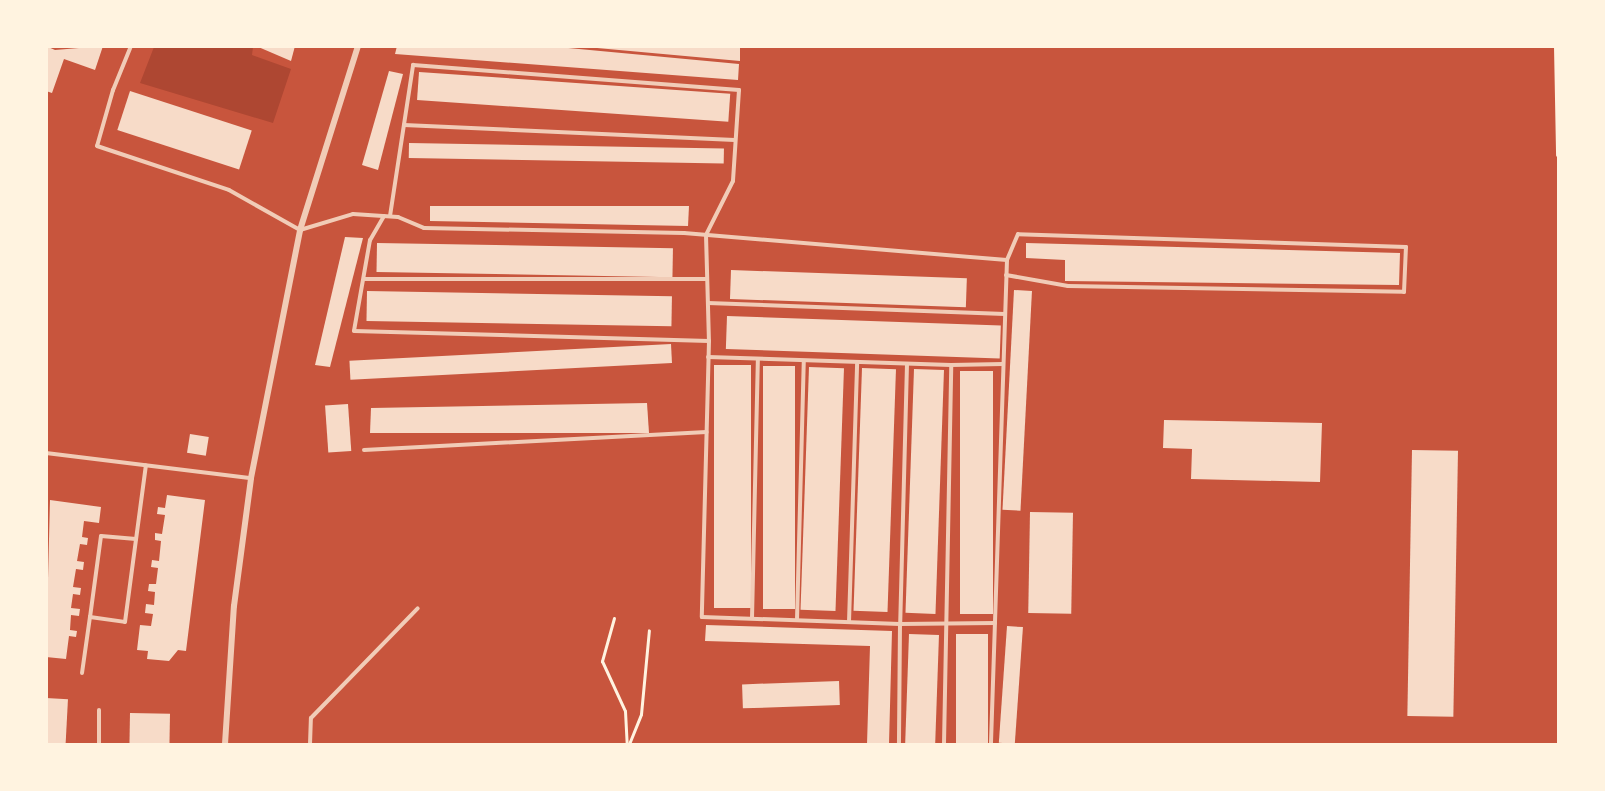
<!DOCTYPE html>
<html>
<head>
<meta charset="utf-8">
<style>
	body { margin:0 }
	#map { position:relative; width:1605px; height:791px; overflow:hidden; background:#c8553d; font-family:Barlow,sans-serif }
	div>[style] { position:absolute }
	.green>* { inset:0; background:#ae4732 }
	.building>* { inset:0; background:#f7dbc8; transform-origin:0 0 }
	.path>* { height:3px; margin:-1.5px; padding:0 1.5px; transform-origin:1.5px; border-radius:1.5px; background:#fff3e0 }
	.service>* { height:4px; margin:-2px; padding:0 2px; transform-origin:2px; border-radius:2px; background:#f1ccb7 }
	.minor>* { height:6px; margin:-3px; padding:0 3px; transform-origin:3px; border-radius:3px; background:#f1ccb7 }
	span { translate:-50% -50%; white-space:nowrap; text-align:center; line-height:1.15; -webkit-text-stroke:5px #fff3e0; paint-order:stroke }
	.frame { position:absolute; inset:0; border:48px solid #fff3e0; pointer-events:none }
</style>
</head>
<body>
<div id="map">
	<div class="green">
		<div style="clip-path:polygon(154px 47px,253px 47px,252px 55px,291px 69px,273px 123px,140px 83px)"></div>
	</div>
	<div class="building">
		<div style="clip-path:polygon(46px 46px,55px 50px,103px 46px,95px 70px,64px 59px,52px 93px,46px 91px)"></div>
		<div style="clip-path:polygon(256px 46px,295px 46px,291px 61px)"></div>
		<div style="clip-path:polygon(397px 46px,547px 46px,739px 64px,738px 80px,395px 54px)"></div>
		<div style="clip-path:polygon(597px 46px,740px 46px,740px 61px,597px 48px)"></div>
		<div style="clip-path:polygon(389px 71px,403px 74px,378px 170px,362px 165px)"></div>
		<div style="left:419px;top:72px;width:312px;height:28px;rotate:4deg"></div>
		<div style="left:130px;top:91px;width:128px;height:41px;rotate:18deg"></div>
		<div style="left:409px;top:143px;width:315px;height:15px;rotate:1deg"></div>
		<div style="clip-path:polygon(430px 206px,689px 206px,688px 226px,430px 221px)"></div>
		<div style="clip-path:polygon(345px 237px,363px 238px,330px 367px,315px 365px)"></div>
		<div style="left:377px;top:243px;width:296px;height:29px;rotate:1deg"></div>
		<div style="clip-path:polygon(1026px 243px,1400px 253px,1399px 285px,1065px 281px,1065px 260px,1026px 258px)"></div>
		<div style="left:731px;top:270px;width:236px;height:29px;rotate:2deg"></div>
		<div style="left:1014px;top:290px;width:18px;height:220px;rotate:3deg"></div>
		<div style="left:367px;top:291px;width:305px;height:30px;rotate:1deg"></div>
		<div style="left:727px;top:316px;width:274px;height:33px;rotate:2deg"></div>
		<div style="left:671px;top:344px;width:19px;height:322px;rotate:87deg"></div>
		<div style="left:714px;top:365px;width:37px;height:243px"></div>
		<div style="left:763px;top:366px;width:32px;height:243px"></div>
		<div style="left:809px;top:367px;width:35px;height:243px;rotate:2deg"></div>
		<div style="left:862px;top:368px;width:34px;height:243px;rotate:2deg"></div>
		<div style="left:914px;top:369px;width:30px;height:244px;rotate:2deg"></div>
		<div style="left:960px;top:371px;width:33px;height:243px"></div>
		<div style="clip-path:polygon(647px 403px,649px 433px,370px 433px,371px 408px)"></div>
		<div style="left:348px;top:404px;width:47px;height:23px;rotate:86deg"></div>
		<div style="clip-path:polygon(1164px 420px,1322px 423px,1320px 482px,1191px 479px,1192px 449px,1163px 448px)"></div>
		<div style="left:190px;top:434px;width:19px;height:19px;rotate:9deg"></div>
		<div style="left:1412px;top:450px;width:46px;height:266px;rotate:1deg"></div>
		<div style="clip-path:polygon(167px 495px,205px 500px,186px 651px,178px 650px,169px 661px,147px 659px,148px 651px,137px 650px,140px 625px,151px 626px,153px 614px,145px 613px,146px 604px,154px 605px,155px 592px,148px 591px,149px 584px,156px 584px,158px 568px,151px 567px,152px 560px,159px 561px,161px 541px,155px 540px,155px 533px,162px 534px,165px 515px,157px 514px,158px 507px,165px 508px)"></div>
		<div style="clip-path:polygon(50px 500px,101px 507px,99px 523px,84px 521px,82px 537px,88px 538px,87px 545px,80px 544px,77px 561px,84px 562px,83px 570px,76px 569px,73px 587px,81px 588px,80px 595px,73px 594px,71px 608px,80px 609px,79px 616px,71px 615px,70px 630px,77px 631px,76px 637px,69px 636px,66px 659px,46px 657px)"></div>
		<div style="left:1030px;top:512px;width:43px;height:101px;rotate:1deg"></div>
		<div style="clip-path:polygon(706px 625px,892px 631px,889px 744px,867px 744px,870px 646px,705px 641px)"></div>
		<div style="left:1007px;top:626px;width:16px;height:117px;rotate:4deg"></div>
		<div style="left:909px;top:634px;width:30px;height:110px;rotate:2deg"></div>
		<div style="left:956px;top:634px;width:32px;height:110px"></div>
		<div style="left:839px;top:681px;width:24px;height:97px;rotate:88deg"></div>
		<div style="left:46px;top:698px;width:22px;height:46px;rotate:3deg"></div>
		<div style="left:130px;top:713px;width:40px;height:31px;rotate:1deg"></div>
	</div>
	<div class="path">
		<div style="left:1555px;top:46px;width:109px;rotate:88.9deg"></div>
		<div style="left:614px;top:618px;width:45px;rotate:105.6deg"></div>
		<div style="left:602px;top:661px;width:55px;rotate:65.3deg"></div>
		<div style="left:625px;top:711px;width:33px;rotate:87deg"></div>
		<div style="left:629px;top:744px;width:32px;rotate:-68deg"></div>
		<div style="left:641px;top:714px;width:84px;rotate:-84.6deg"></div>
	</div>
	<div class="service">
		<div style="left:131px;top:46px;width:48px;rotate:112.2deg"></div>
		<div style="left:113px;top:90px;width:58px;rotate:105.9deg"></div>
		<div style="left:97px;top:146px;width:139px;rotate:18.4deg"></div>
		<div style="left:229px;top:190px;width:81px;rotate:29.4deg"></div>
		<div style="left:300px;top:230px;width:55px;rotate:-16.8deg"></div>
		<div style="left:353px;top:214px;width:45px;rotate:3.8deg"></div>
		<div style="left:398px;top:217px;width:28px;rotate:23deg"></div>
		<div style="left:424px;top:228px;width:260px;rotate:1.1deg"></div>
		<div style="left:684px;top:233px;width:324px;rotate:4.8deg"></div>
		<div style="left:1007px;top:260px;width:484px;rotate:91.9deg"></div>
		<div style="left:404px;top:125px;width:331px;rotate:2.6deg"></div>
		<div style="left:384px;top:216px;width:28px;rotate:120deg"></div>
		<div style="left:370px;top:240px;width:92px;rotate:100deg"></div>
		<div style="left:354px;top:331px;width:355px;rotate:1.6deg"></div>
		<div style="left:709px;top:341px;width:276px;rotate:91.5deg"></div>
		<div style="left:702px;top:617px;width:198px;rotate:2deg"></div>
		<div style="left:900px;top:624px;width:120px;rotate:90.5deg"></div>
		<div style="left:390px;top:216px;width:153px;rotate:-81.3deg"></div>
		<div style="left:413px;top:65px;width:327px;rotate:4.4deg"></div>
		<div style="left:739px;top:90px;width:91px;rotate:93.8deg"></div>
		<div style="left:733px;top:181px;width:60px;rotate:116.6deg"></div>
		<div style="left:706px;top:235px;width:106px;rotate:88.4deg"></div>
		<div style="left:1006px;top:275px;width:63px;rotate:10.1deg"></div>
		<div style="left:1068px;top:286px;width:336px;rotate:1deg"></div>
		<div style="left:1404px;top:292px;width:45px;rotate:-87.5deg"></div>
		<div style="left:1406px;top:247px;width:388px;rotate:-178.1deg"></div>
		<div style="left:1018px;top:234px;width:28px;rotate:113deg"></div>
		<div style="left:364px;top:279px;width:343px"></div>
		<div style="left:708px;top:303px;width:297px;rotate:2.1deg"></div>
		<div style="left:708px;top:357px;width:243px;rotate:1.9deg"></div>
		<div style="left:907px;top:364px;width:260px;rotate:91.5deg"></div>
		<div style="left:900px;top:624px;width:95px;rotate:-0.6deg"></div>
		<div style="left:364px;top:450px;width:343px;rotate:-3deg"></div>
		<div style="left:46px;top:453px;width:207px;rotate:7deg"></div>
		<div style="left:136px;top:539px;width:35px;rotate:-175deg"></div>
		<div style="left:101px;top:536px;width:82px;rotate:97.7deg"></div>
		<div style="left:90px;top:617px;width:35px;rotate:8deg"></div>
		<div style="left:125px;top:622px;width:158px;rotate:-82.4deg"></div>
		<div style="left:752px;top:618px;width:259px;rotate:-88.7deg"></div>
		<div style="left:797px;top:620px;width:259px;rotate:-88.5deg"></div>
		<div style="left:849px;top:622px;width:260px;rotate:-88.2deg"></div>
		<div style="left:82px;top:673px;width:57px;rotate:-81.9deg"></div>
		<div style="left:99px;top:744px;width:34px;rotate:-90deg"></div>
		<div style="left:310px;top:744px;width:26px;rotate:-88deg"></div>
		<div style="left:311px;top:718px;width:153px;rotate:-45.8deg"></div>
		<div style="left:944px;top:744px;width:379px;rotate:-88.9deg"></div>
		<div style="left:951px;top:365px;width:52px;rotate:-1.1deg"></div>
	</div>
	<div class="minor">
		<div style="left:225px;top:744px;width:138px;rotate:-86.3deg"></div>
		<div style="left:234px;top:606px;width:129px;rotate:-82.4deg"></div>
		<div style="left:251px;top:478px;width:253px;rotate:-78.8deg"></div>
		<div style="left:300px;top:230px;width:193px;rotate:-72.5deg"></div>
	</div>
	<div class="frame"></div>
</div>
</body>
</html>
